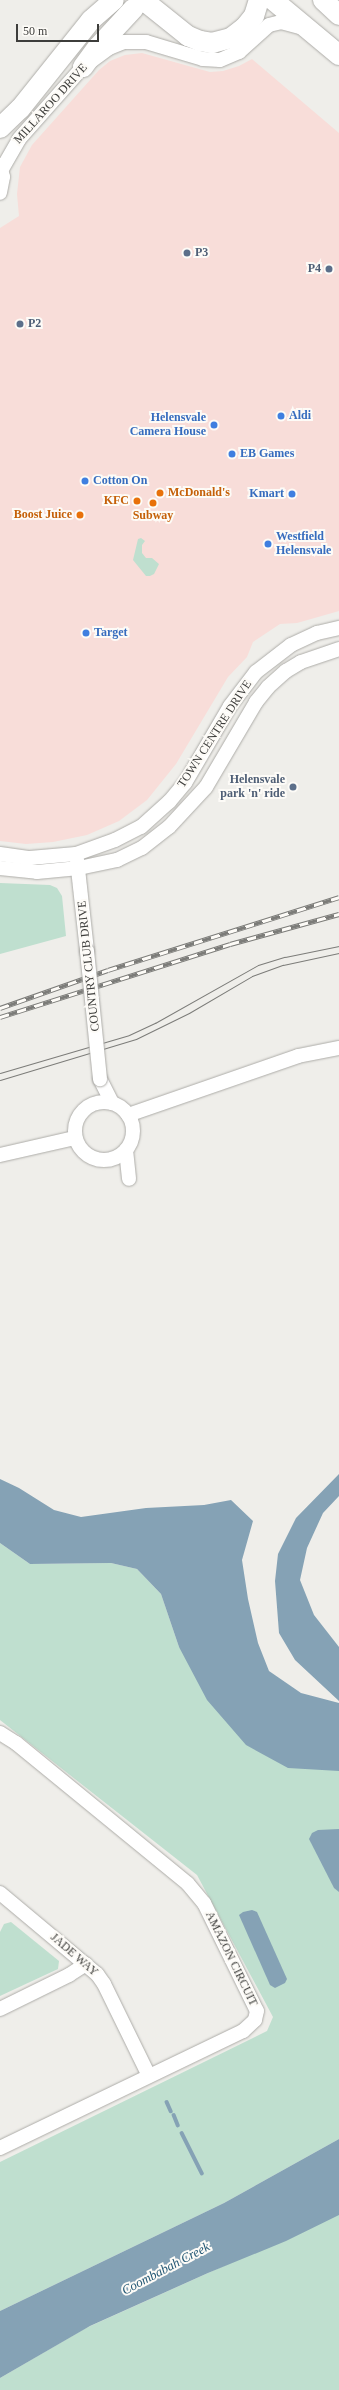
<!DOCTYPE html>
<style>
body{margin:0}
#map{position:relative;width:339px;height:2390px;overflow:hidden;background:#efeeea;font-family:"Times New Roman",serif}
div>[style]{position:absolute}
.commercial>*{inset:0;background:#f8ddd9}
.green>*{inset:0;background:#bfdfcf}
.water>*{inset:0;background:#85a2b5}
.stream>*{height:3.5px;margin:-1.75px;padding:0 1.75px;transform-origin:1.75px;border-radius:1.75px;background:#85a2b5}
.roads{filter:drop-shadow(0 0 1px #adaca8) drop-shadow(0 0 1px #adaca8)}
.minor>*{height:14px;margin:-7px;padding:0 7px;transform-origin:7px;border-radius:7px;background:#fff}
.minor>.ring{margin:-7px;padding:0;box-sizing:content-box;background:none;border:14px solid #fff;border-radius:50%}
.highway>*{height:20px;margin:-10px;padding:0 10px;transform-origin:10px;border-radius:10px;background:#fff}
.tram>*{height:1px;margin:-0.5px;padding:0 0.5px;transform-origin:0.5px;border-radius:0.5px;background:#7c7c79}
.rail>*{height:4.5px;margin-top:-2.25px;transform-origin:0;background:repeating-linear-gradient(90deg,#fdfbf7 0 9px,#7c7c79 0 18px);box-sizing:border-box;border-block:1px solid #7c7c79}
.bridges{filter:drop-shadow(0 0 1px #adaca8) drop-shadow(0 0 1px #adaca8)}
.minor-bridge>*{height:14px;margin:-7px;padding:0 7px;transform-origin:7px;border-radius:7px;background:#fff}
.dots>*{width:11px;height:11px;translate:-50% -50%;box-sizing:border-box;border:2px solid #fdfbf7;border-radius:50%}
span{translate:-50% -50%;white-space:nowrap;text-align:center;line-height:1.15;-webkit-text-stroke:4px #fdfbf7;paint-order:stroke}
.street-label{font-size:12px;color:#3d3d3b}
.service-label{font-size:12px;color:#4e5e75;font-weight:700}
.left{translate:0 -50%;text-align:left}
.right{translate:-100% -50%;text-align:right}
.shop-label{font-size:12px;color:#366cbe;font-weight:700}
.food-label{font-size:12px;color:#c56008;font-weight:700}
.water-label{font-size:13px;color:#225774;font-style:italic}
.scale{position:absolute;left:16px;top:24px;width:83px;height:18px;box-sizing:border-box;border:2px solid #3d3d3b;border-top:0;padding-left:5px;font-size:12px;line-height:14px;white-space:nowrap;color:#3d3d3b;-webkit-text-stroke:3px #fdfbf7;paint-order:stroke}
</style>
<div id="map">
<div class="commercial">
<i style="clip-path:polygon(142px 53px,210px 72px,223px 71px,239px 66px,252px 59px,339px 133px,339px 611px,297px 623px,280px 624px,253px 642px,247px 657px,228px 677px,176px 764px,147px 800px,119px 821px,87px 835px,53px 842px,26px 844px,0 841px,0 228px,19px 216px,17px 194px,20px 167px,32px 145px,99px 70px,110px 61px,125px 55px)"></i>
</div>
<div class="green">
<i style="clip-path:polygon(141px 538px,145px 541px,142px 545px,142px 553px,146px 558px,152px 558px,159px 564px,154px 574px,150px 576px,146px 576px,133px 560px,138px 539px)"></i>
<i style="clip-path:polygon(0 883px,50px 885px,57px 888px,62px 896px,66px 936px,0 954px)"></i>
<i style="clip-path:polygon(0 1543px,30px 1564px,111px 1563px,137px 1569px,161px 1594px,179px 1647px,339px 1771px,339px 2139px,224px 2203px,0 2311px,0 2162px,267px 2031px,273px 2017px,197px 1875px,0 1720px)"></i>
<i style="clip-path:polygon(11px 1922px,59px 1961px,58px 1969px,0 1996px,0 1932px,4px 1924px)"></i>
<i style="clip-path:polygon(339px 2214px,339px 2390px,0 2390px,0 2378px,86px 2328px)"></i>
</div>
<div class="water">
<i style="clip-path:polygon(339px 1474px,339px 1496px,323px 1513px,307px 1548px,300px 1580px,314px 1615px,339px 1647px,339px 1701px,295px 1660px,279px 1633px,275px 1581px,278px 1554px,296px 1518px)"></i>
<i style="clip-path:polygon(0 1479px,19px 1488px,54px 1510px,81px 1517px,146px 1508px,204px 1505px,231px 1500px,253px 1521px,242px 1560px,248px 1599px,258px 1643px,269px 1671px,301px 1693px,339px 1703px,339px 1771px,288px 1768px,246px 1745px,207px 1700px,179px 1647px,161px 1594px,137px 1569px,111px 1563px,30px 1564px,0 1543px)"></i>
<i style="clip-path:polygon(339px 1829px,339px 1892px,334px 1888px,309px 1839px,312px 1833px,318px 1830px)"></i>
<i style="clip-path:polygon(252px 1910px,257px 1912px,287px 1979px,285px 1983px,275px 1988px,270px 1985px,239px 1915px,243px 1912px)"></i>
<i style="clip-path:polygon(339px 2139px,339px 2215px,286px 2241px,208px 2273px,90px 2326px,0 2378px,0 2311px,224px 2203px)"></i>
</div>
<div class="stream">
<i style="left:167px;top:2102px;width:10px;rotate:66deg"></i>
<i style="left:174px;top:2115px;width:11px;rotate:68deg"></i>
<i style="left:182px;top:2133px;width:45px;rotate:63.4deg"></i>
</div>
<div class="roads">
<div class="minor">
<i style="left:0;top:165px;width:12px;rotate:76deg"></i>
<i style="left:3px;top:177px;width:16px;rotate:101deg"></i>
<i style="left:2px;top:169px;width:34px;rotate:-60deg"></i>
<i style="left:19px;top:139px;width:96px;rotate:-48.4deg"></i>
<i style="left:83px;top:67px;width:32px;rotate:-36deg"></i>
<i style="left:109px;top:48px;width:16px;rotate:-22deg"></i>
<i style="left:124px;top:42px;width:22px"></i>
<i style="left:146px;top:42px;width:59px;rotate:16.6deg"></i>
<i style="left:203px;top:59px;width:17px;rotate:3deg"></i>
<i style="left:220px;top:60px;width:21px;rotate:-23deg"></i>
<i style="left:239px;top:52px;width:40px;rotate:-42deg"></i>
<i style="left:269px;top:25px;width:12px;rotate:-14deg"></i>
<i style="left:281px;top:22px;width:23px;rotate:15deg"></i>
<i style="left:0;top:854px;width:30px;rotate:8deg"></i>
<i style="left:30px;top:858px;width:46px;rotate:-5deg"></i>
<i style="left:76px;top:854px;width:41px;rotate:-19.7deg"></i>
<i style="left:115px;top:840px;width:29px;rotate:-27deg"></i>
<i style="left:141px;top:827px;width:38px;rotate:-42deg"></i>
<i style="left:169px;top:802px;width:25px;rotate:-50deg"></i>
<i style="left:185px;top:783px;width:89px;rotate:-59.7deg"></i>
<i style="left:230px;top:706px;width:43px;rotate:-52.6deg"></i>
<i style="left:256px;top:672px;width:44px;rotate:-37.6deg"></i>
<i style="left:291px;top:645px;width:29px;rotate:-25deg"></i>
<i style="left:317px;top:633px;width:23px;rotate:-13deg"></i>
<i style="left:77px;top:860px;width:92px;rotate:83.7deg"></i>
<i style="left:0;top:868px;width:37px;rotate:6deg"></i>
<i style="left:37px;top:872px;width:42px;rotate:-5.4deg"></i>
<i style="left:79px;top:868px;width:39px;rotate:-12deg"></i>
<i style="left:117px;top:860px;width:28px;rotate:-26deg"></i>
<i style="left:142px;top:848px;width:34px;rotate:-38deg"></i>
<i style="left:169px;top:827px;width:54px;rotate:-47.2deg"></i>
<i style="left:206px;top:787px;width:99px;rotate:-59.5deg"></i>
<i style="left:256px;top:702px;width:19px;rotate:-51deg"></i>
<i style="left:268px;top:687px;width:24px;rotate:-42deg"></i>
<i style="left:286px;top:671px;width:17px;rotate:-31deg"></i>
<i style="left:301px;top:662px;width:40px;rotate:-18.9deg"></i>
<i style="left:100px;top:1079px;width:27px;rotate:63deg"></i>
<i class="ring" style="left:75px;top:1102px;width:44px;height:44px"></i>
<i style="left:128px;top:1115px;width:180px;rotate:-19.1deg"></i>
<i style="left:298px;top:1056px;width:42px;rotate:-11deg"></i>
<i style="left:126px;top:1150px;width:29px;rotate:84deg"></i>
<i style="left:0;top:1155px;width:77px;rotate:-12.8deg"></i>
<i style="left:0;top:1733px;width:19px;rotate:32deg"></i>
<i style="left:16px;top:1743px;width:222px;rotate:39.3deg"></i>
<i style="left:188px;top:1884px;width:25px;rotate:50deg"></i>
<i style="left:204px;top:1903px;width:120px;rotate:63.9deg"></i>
<i style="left:257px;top:2011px;width:9px;rotate:103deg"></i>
<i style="left:255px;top:2020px;width:16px;rotate:137deg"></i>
<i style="left:243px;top:2031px;width:270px;rotate:154.3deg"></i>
<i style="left:0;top:1893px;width:126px;rotate:39.9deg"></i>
<i style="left:97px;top:1974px;width:12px;rotate:55deg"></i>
<i style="left:104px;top:1984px;width:102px;rotate:63.9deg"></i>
<i style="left:0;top:2009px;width:77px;rotate:-26.2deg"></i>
<i style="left:69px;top:1975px;width:20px;rotate:-33deg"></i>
</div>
<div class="highway">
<i style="left:143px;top:0;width:58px;rotate:38.7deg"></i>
<i style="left:188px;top:36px;width:13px;rotate:23deg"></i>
<i style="left:200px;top:41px;width:12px;rotate:9deg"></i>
<i style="left:212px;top:43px;width:20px;rotate:-15deg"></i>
<i style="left:231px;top:38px;width:18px;rotate:-38deg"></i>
<i style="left:245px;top:27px;width:14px;rotate:-51deg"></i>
<i style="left:254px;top:16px;width:17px;rotate:-73deg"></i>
<i style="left:273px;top:0;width:86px;rotate:39.8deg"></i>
<i style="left:323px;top:0;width:22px;rotate:43deg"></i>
<i style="left:83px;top:67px;width:24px;rotate:-54deg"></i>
<i style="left:97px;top:48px;width:54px;rotate:-47.2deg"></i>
<i style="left:0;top:128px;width:28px;rotate:-44deg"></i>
<i style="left:20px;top:109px;width:114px;rotate:-51.4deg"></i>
<i style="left:91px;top:20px;width:30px;rotate:-41deg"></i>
</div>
</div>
<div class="tram">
<i style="left:0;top:1073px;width:134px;rotate:-16.4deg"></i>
<i style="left:129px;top:1035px;width:29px;rotate:-25deg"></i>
<i style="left:155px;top:1023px;width:118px;rotate:-29.4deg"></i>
<i style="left:258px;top:965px;width:28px;rotate:-17deg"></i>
<i style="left:285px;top:957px;width:55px;rotate:-11.5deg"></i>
<i style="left:0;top:1080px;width:142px;rotate:-16.8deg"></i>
<i style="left:136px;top:1039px;width:59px;rotate:-26.1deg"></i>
<i style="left:189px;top:1013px;width:73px;rotate:-30.4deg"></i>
<i style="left:252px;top:976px;width:33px;rotate:-20deg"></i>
<i style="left:283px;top:965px;width:57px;rotate:-12.1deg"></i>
</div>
<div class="rail">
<i style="left:0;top:1008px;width:114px;rotate:-19.4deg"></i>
<i style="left:108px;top:970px;width:242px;rotate:-17.5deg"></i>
<i style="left:0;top:1017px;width:241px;rotate:-17.6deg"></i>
<i style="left:230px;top:944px;width:113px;rotate:-15.4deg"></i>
</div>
<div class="bridges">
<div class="minor-bridge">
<i style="left:87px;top:951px;width:129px;rotate:84.2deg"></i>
</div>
</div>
<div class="dots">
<i style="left:187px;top:253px;background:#5c6f8a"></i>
<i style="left:329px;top:269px;background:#5c6f8a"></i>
<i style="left:20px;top:324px;background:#5c6f8a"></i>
<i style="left:281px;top:416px;background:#3f7fe0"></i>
<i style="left:214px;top:425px;background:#3f7fe0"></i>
<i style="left:232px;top:454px;background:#3f7fe0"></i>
<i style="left:85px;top:481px;background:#3f7fe0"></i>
<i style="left:160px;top:493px;background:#e8710a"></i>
<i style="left:292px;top:494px;background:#3f7fe0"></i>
<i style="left:137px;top:501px;background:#e8710a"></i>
<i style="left:153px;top:503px;background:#e8710a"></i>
<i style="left:80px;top:515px;background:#e8710a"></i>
<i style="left:268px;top:544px;background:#3f7fe0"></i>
<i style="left:86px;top:633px;background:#3f7fe0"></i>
<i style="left:293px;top:787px;background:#5c6f8a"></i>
</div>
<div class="street-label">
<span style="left:51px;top:104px;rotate:-48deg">MILLAROO DRIVE</span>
<span style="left:215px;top:734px;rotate:-57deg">TOWN CENTRE DRIVE</span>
<span style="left:89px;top:966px;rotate:-96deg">COUNTRY CLUB DRIVE</span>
<span style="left:74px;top:1955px;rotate:41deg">JADE WAY</span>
<span style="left:231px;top:1959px;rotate:64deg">AMAZON CIRCUIT</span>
</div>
<div class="service-label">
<span class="left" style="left:195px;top:253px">P3</span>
<span class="right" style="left:321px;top:269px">P4</span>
<span class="left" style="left:28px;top:324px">P2</span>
<span class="right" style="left:285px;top:787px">Helensvale<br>park 'n' ride</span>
</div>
<div class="shop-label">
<span class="left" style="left:289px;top:416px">Aldi</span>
<span class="right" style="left:206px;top:425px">Helensvale<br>Camera House</span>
<span class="left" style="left:240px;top:454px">EB Games</span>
<span class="left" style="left:93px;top:481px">Cotton On</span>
<span class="right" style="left:284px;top:494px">Kmart</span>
<span class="left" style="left:276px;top:544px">Westfield<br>Helensvale</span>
<span class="left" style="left:94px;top:633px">Target</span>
</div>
<div class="food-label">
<span class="left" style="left:168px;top:493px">McDonald's</span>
<span class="right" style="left:129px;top:501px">KFC</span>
<span class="right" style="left:72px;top:515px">Boost Juice</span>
<span style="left:153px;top:516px">Subway</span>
</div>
<div class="water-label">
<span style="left:166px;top:2269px;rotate:-28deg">Coombabah Creek</span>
</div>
<div class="scale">50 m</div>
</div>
